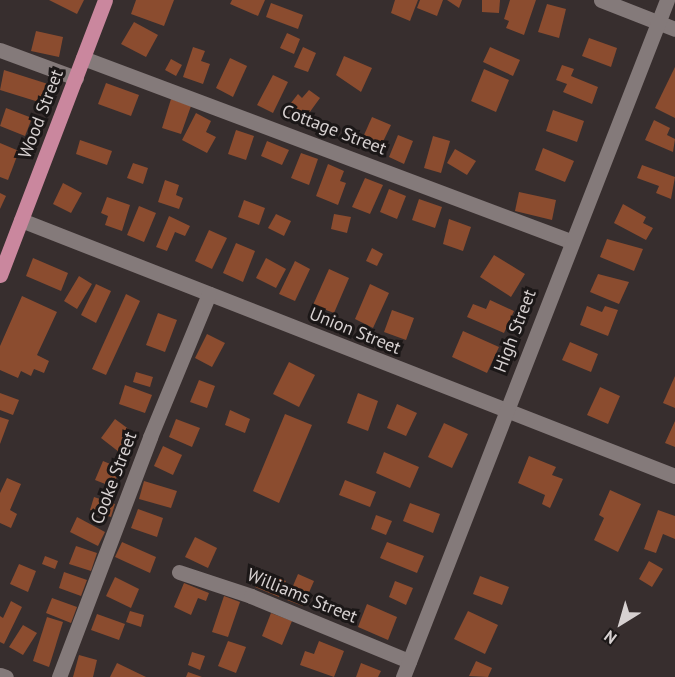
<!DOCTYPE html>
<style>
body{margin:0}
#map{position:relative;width:675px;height:677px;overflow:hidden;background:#372e2e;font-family:"PT Sans",sans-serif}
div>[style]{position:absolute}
.building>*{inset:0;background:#8b4c2f}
.minor>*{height:15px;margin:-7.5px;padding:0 7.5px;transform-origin:7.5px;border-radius:7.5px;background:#847a7a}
.major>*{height:15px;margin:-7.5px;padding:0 7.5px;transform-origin:7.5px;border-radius:7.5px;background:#ca879e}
span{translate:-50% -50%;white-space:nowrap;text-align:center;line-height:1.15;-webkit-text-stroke:6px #1b1717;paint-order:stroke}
.street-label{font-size:18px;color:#d7d1d1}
.north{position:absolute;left:591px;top:593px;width:60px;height:60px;-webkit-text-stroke:4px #1b1717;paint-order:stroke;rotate:217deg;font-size:16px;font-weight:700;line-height:24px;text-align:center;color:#d7d1d1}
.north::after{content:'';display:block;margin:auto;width:21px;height:27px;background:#d7d1d1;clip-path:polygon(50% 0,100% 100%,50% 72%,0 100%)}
</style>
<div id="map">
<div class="building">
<i style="clip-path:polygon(49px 0,84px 0,77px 14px)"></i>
<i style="clip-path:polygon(136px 0,174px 0,164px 26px,131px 14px)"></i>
<i style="clip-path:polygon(232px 0,265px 0,258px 16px,230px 4px)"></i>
<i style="clip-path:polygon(395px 0,418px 0,410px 21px,391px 13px)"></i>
<i style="clip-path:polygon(420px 0,443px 0,437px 16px,417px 8px)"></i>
<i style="clip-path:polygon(447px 0,462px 0,459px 8px)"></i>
<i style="clip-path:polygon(482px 0,500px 0,499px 13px,482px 12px)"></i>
<i style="clip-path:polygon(510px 0,536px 0,524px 35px,506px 28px,509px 21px,504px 19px)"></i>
<i style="clip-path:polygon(271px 3px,303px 15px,298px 29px,266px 17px)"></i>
<i style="clip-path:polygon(547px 4px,566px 9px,559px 38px,538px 32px)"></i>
<i style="clip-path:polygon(134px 22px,158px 35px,146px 57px,121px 44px)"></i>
<i style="clip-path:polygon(36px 31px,63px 37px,59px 57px,31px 51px)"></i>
<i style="clip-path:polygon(287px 33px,300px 39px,294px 54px,280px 48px)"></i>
<i style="clip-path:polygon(589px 38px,617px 48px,611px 67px,582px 56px)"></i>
<i style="clip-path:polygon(193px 47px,205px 51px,201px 61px,210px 64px,203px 84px,183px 77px)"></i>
<i style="clip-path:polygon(303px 47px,316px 53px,308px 72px,294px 67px)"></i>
<i style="clip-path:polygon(490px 47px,520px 60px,513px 76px,483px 62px)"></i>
<i style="clip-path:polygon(344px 56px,372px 68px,361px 92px,336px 75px)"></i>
<i style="clip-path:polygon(230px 58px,247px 66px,233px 97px,216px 88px)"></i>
<i style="clip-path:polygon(171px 59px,182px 65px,176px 76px,165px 70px)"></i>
<i style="clip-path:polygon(562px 65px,574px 69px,571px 76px,598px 87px,592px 104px,563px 92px,567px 84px,556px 80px)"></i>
<i style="clip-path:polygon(675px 67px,675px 118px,655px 108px)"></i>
<i style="clip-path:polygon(484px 69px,509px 80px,496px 112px,471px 101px)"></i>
<i style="clip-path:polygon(4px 70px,48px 84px,42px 103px,0 90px)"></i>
<i style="clip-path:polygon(273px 75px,288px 82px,273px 113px,257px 105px)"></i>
<i style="clip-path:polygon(106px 83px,139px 95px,131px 116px,98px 104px)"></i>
<i style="clip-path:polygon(309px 90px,320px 98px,304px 120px,287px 108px,298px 94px,302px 98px)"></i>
<i style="clip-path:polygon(171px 99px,191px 106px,181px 134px,162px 128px)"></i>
<i style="clip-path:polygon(6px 108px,32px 118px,25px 136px,0 126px)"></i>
<i style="clip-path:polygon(553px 110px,584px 121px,577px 142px,546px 131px)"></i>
<i style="clip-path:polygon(196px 113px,211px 121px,206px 132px,216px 137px,207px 153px,182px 140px)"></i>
<i style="clip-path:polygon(372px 117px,391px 125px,378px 152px,360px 144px)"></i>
<i style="clip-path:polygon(654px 120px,670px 128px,667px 135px,675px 139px,673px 152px,645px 140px)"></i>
<i style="clip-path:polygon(236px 130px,254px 136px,246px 160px,228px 154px)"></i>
<i style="clip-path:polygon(398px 135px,413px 141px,404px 164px,389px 157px)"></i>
<i style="clip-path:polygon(433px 136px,450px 141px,441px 173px,424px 168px)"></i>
<i style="clip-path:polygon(80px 140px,112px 151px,107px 165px,76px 154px)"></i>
<i style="clip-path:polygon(267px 141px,289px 150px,282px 165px,261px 156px)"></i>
<i style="clip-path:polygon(0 143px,19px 151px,8px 180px,0 177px)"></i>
<i style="clip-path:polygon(543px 148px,574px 161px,565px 182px,535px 170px)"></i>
<i style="clip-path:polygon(455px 149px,476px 161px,467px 175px,447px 163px)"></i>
<i style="clip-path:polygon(301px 153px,318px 159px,309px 185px,291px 178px)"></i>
<i style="clip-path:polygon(133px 163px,148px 168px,143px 184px,127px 178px)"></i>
<i style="clip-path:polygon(328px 164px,344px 171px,340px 181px,346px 183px,338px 205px,316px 196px)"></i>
<i style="clip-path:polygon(642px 165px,675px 177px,671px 199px,656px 193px,659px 186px,637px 178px)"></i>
<i style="clip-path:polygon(365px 178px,383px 185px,370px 214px,352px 207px)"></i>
<i style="clip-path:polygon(165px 180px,179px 185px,176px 195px,183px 198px,179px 209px,158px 202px)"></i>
<i style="clip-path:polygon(63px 183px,82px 193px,71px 213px,53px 204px)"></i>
<i style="clip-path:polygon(389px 189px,406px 196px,397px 219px,380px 212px)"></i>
<i style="clip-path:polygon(519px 192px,556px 200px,552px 220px,515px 211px)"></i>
<i style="clip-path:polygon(0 193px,6px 196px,0 209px)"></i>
<i style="clip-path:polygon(107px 197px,130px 205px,122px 231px,105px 225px,108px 216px,101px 213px)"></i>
<i style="clip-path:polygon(419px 199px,442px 207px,435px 228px,412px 220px)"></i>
<i style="clip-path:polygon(244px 200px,265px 208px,259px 225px,238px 217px)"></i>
<i style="clip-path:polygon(623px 204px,646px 217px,643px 223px,653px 228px,646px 240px,614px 223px)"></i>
<i style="clip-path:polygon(139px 206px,156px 213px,144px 242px,127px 235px)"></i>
<i style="clip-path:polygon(276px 214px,291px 221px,284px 236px,268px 228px)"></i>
<i style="clip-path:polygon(334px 214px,351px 217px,347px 233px,331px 229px)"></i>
<i style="clip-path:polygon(169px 216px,190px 226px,185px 236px,175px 232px,167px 251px,156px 247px)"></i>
<i style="clip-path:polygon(449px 219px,471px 227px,463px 251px,443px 244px)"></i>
<i style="clip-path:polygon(209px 230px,227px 238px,212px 269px,195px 261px)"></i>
<i style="clip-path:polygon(607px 239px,643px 249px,634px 271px,600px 257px)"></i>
<i style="clip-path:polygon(236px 243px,255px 251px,243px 282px,223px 273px)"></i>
<i style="clip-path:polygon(372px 248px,383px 254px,377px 266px,366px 261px)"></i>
<i style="clip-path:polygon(494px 255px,525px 274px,511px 297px,480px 277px)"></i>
<i style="clip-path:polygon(33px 258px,68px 273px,61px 291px,26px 276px)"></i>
<i style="clip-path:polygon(266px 258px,286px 269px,276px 288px,256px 278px)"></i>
<i style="clip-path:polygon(295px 261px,310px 269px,295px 301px,279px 294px)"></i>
<i style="clip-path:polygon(329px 269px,349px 278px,334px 313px,313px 305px)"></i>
<i style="clip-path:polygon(598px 274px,629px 282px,619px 304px,590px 292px)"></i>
<i style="clip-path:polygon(79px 276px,92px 284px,77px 309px,64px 301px)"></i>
<i style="clip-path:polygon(96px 284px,111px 291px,96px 323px,81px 315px)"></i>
<i style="clip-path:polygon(370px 284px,389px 293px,373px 328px,355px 319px)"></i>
<i style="clip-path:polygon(126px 294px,140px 301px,106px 375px,92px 369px)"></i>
<i style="clip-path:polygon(22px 296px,57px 312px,37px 355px,49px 361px,44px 373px,34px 369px,31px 376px,21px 371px,18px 378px,0 370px,0 346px)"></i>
<i style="clip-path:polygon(490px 300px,514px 311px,504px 333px,467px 317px,473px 304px,486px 309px)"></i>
<i style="clip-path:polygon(587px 306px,602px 312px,605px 306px,618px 310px,608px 336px,580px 325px)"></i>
<i style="clip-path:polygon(392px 310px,414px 318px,406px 340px,384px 332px)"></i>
<i style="clip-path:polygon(158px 313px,177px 320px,165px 352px,146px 345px)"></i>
<i style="clip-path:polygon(463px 331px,499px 347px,487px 373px,452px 357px)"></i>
<i style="clip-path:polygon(207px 334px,225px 343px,212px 367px,195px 358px)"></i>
<i style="clip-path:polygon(570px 342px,598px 354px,591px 372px,562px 360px)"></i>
<i style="clip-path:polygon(289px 362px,315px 375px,299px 407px,273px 394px)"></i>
<i style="clip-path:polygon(136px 372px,153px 377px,150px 387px,133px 382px)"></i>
<i style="clip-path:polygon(675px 376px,675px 408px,663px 403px)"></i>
<i style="clip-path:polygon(199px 380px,215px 386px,207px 408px,190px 402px)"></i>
<i style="clip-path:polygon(125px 385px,152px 395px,145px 413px,119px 404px)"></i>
<i style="clip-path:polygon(600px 387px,620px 396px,608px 424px,587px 415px)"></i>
<i style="clip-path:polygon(0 393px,19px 400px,13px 415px,0 410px)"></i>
<i style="clip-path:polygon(358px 393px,378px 401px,368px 431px,347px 423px)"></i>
<i style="clip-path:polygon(397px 404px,417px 413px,406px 436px,387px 428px)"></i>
<i style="clip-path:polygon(230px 410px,250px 419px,245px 433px,225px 425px)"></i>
<i style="clip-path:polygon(285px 414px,312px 425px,279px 503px,253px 491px)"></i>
<i style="clip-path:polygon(0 417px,9px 420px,0 444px)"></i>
<i style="clip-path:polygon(115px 419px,134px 433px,119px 452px,101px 438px)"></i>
<i style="clip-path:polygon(176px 419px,200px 428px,192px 447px,169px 437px)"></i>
<i style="clip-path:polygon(675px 421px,675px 447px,665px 443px)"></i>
<i style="clip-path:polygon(444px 423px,468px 434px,452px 468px,428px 457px)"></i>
<i style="clip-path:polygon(163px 446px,182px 455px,173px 475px,154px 466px)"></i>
<i style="clip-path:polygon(384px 452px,419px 467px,410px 488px,376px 473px)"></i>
<i style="clip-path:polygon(529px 456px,556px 467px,552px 475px,563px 479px,550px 508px,542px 504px,545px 495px,518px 483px)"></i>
<i style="clip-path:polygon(103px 461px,120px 468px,113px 487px,95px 480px)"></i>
<i style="clip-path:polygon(7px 478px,21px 484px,10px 510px,17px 514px,11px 528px,0 523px,0 493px)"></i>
<i style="clip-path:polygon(345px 480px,376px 492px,370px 507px,339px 495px)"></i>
<i style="clip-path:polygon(144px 481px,177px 491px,171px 508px,139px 499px)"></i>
<i style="clip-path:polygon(610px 490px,641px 504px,618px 552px,594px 540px,604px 518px,599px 515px)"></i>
<i style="clip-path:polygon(94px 497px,115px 504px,111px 517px,90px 510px)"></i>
<i style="clip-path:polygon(410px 503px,440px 514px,433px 533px,403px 521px)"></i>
<i style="clip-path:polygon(138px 509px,163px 518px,157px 537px,131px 528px)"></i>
<i style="clip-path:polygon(658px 510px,675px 516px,675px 539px,663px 534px,656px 553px,644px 549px)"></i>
<i style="clip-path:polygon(376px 515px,392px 521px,386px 535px,371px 529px)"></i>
<i style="clip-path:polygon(77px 517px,105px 532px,98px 546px,70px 532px)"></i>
<i style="clip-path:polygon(195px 537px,217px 548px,208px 568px,185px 557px)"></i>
<i style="clip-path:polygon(122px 542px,156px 557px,150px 573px,115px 557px)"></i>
<i style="clip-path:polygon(387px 542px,424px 556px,417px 573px,380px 558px)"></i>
<i style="clip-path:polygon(76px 546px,97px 553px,91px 571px,69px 564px)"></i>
<i style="clip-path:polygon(45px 556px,58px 561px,55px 569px,42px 564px)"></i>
<i style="clip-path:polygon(649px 561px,663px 569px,652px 587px,639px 579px)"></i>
<i style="clip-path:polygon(19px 564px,36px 571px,28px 592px,10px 584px)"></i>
<i style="clip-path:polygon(262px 571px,286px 581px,279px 597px,255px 587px)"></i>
<i style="clip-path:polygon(64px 572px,87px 580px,81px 596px,59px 588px)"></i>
<i style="clip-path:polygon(298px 574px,314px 581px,303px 606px,287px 600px)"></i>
<i style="clip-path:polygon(480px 576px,509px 587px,502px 605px,473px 594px)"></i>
<i style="clip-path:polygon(115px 577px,139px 589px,131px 608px,106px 596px)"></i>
<i style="clip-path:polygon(395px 581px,413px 588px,406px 605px,389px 597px)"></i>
<i style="clip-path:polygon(184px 583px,209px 593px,206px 601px,198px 598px,191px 615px,174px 607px)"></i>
<i style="clip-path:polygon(224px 596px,240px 602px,228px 637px,212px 632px)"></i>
<i style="clip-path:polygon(52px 598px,77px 607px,71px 623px,46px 613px)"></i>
<i style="clip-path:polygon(11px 601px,22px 607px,4px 644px,0 642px,0 616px,3px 618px)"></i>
<i style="clip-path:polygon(367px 604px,397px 617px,388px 640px,358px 627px)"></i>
<i style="clip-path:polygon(130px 611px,144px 615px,141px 627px,126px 622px)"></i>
<i style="clip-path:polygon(468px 611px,498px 625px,485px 654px,454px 639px)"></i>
<i style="clip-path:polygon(271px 613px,292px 621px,282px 645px,262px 636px)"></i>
<i style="clip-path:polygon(97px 614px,125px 624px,119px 640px,91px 630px)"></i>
<i style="clip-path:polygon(47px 617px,63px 622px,49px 667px,33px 661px)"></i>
<i style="clip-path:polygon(23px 625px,37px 633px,23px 655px,9px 647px)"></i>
<i style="clip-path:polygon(228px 641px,246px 647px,236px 673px,218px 666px)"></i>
<i style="clip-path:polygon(319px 641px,344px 651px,334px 677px,300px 665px,305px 651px,314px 654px)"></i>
<i style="clip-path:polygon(192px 652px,205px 656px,200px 670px,188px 665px)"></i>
<i style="clip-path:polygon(79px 655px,97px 660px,93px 677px,73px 677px)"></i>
<i style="clip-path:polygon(476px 661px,492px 668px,488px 677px,469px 676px)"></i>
<i style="clip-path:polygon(117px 663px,146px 677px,110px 677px)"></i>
<i style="clip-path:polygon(361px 663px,381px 671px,378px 677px,356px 677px)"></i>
<i style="clip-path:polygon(188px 672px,202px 677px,186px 677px)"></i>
</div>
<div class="minor">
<i style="left:601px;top:0;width:79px;rotate:21.4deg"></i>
<i style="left:0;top:50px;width:81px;rotate:20.2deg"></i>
<i style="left:83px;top:58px;width:520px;rotate:20.59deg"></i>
<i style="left:21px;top:220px;width:702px;rotate:21.38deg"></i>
<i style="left:179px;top:572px;width:76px;rotate:18.4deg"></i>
<i style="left:251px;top:596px;width:171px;rotate:22.4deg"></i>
<i style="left:0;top:675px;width:6px;rotate:18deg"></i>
<i style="left:59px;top:677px;width:257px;rotate:-69.2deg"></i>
<i style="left:150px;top:437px;width:155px;rotate:-67.6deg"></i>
<i style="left:403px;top:677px;width:727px;rotate:-68.7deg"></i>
</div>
<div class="major">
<i style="left:0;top:275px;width:294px;rotate:-69.1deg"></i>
</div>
<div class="street-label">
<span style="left:41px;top:114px;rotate:-69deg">Wood Street</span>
<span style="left:334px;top:130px;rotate:21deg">Cottage Street</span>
<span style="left:355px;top:331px;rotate:22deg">Union Street</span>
<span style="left:515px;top:331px;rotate:-69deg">High Street</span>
<span style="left:114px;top:478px;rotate:-69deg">Cooke Street</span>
<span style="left:302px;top:596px;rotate:22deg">Williams Street</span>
</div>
<div class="north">N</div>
</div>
